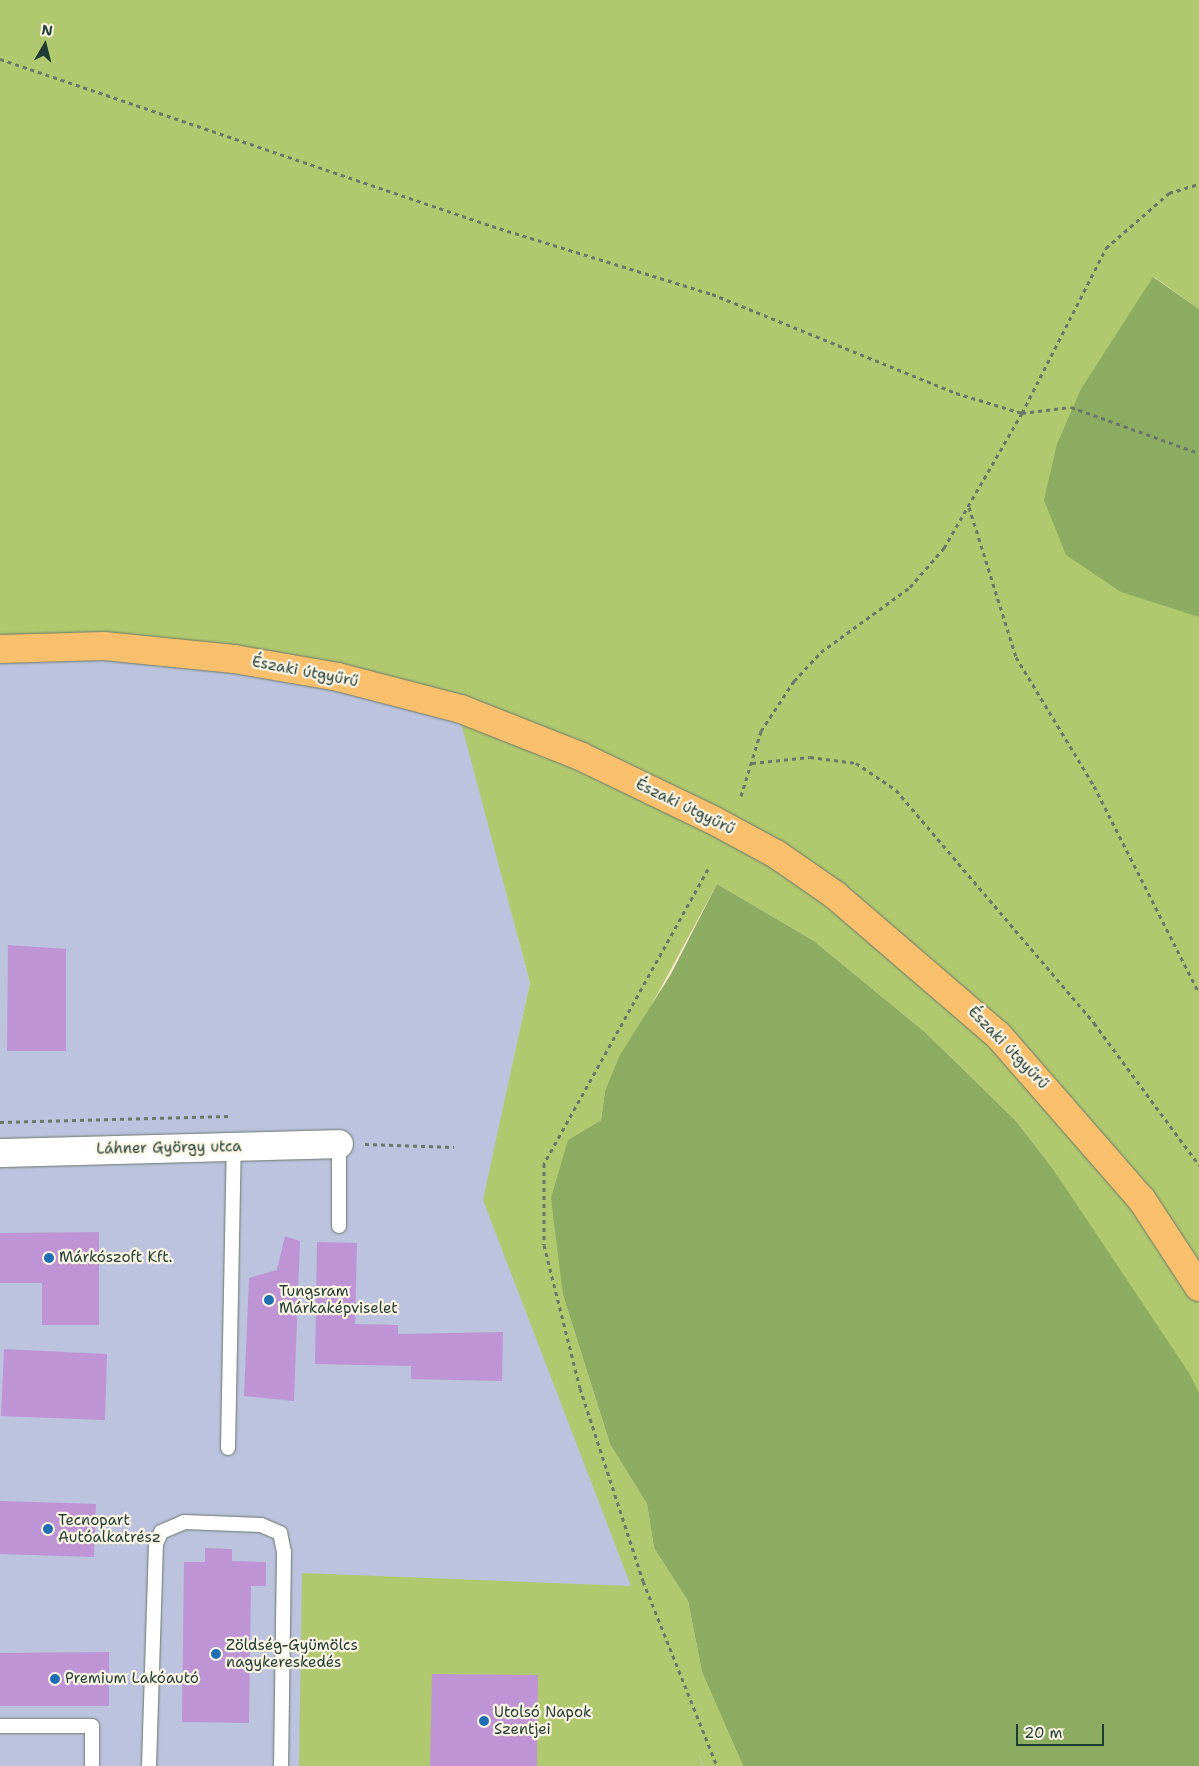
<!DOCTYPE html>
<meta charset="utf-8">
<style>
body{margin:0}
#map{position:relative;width:1199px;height:1766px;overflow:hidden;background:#f7e5cc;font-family:"Shantell Sans",sans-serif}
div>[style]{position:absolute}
.industrial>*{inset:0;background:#bbc3de}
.green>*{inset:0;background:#b0c86e}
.forest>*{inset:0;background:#8cac61}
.building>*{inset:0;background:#bf94d5}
.path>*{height:3px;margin-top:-1.5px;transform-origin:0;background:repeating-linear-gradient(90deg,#6b7869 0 4px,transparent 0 8px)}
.roads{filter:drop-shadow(0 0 1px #6b7869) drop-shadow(0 0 1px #6b7869)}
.service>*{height:14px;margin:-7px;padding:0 7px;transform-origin:7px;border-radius:7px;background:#fff}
.minor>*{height:28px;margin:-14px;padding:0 14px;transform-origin:14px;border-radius:14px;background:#fff}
.primary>*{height:28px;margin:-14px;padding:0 14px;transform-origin:14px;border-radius:14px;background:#f8bf6c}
.dots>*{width:14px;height:14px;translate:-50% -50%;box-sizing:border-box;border:2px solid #fcf5e5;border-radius:50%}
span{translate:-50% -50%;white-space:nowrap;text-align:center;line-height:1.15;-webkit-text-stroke:4.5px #fcf5e5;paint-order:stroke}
.street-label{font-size:15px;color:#1f3d34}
.poi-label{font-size:15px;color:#1f3d34}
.left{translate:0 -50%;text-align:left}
.north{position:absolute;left:20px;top:20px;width:50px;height:50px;-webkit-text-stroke:4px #fcf5e5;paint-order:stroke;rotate:8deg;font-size:14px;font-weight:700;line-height:20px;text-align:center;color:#1f3d34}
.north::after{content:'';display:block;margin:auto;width:18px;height:22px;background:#1f3d34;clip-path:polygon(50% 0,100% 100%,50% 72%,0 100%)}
.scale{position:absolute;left:1016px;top:1724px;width:88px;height:22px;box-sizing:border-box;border:2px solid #1f3d34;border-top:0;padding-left:6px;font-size:15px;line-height:18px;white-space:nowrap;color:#1f3d34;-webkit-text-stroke:4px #fcf5e5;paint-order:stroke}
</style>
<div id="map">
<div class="industrial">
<i style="clip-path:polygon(0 652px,234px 662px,461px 719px,530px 983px,484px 1200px,703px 1766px,0 1766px)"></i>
</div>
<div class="green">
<i style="clip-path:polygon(0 0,1199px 0,1199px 309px,1154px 277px,1199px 617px,1199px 1393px,1053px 1169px,1016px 1121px,926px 1033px,814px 941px,717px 884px,605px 1091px,601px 1120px,568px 1140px,559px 1246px,563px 1295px,610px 1444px,647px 1504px,654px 1548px,688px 1601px,702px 1672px,743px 1766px,703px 1766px,698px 1753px,702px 1766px,299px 1766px,302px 1573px,631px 1586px,483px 1200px,530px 983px,460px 719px,234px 662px,0 652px)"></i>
</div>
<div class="forest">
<i style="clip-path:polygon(1153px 277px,1199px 309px,1199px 617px,1121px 592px,1066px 555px,1044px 500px,1057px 444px,1081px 389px)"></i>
<i style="clip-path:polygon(717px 884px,814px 941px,926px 1033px,1016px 1121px,1053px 1169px,1189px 1373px,1199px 1393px,1199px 1766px,743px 1766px,702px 1672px,688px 1601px,654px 1548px,647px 1504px,610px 1444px,563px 1295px,551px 1198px,568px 1140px,601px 1120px,605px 1091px,620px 1055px,671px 974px)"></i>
</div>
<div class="building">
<i style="clip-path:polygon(8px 945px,66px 949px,66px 1051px,7px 1051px)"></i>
<i style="clip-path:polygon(99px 1232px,99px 1325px,42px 1325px,42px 1283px,0 1283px,0 1233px)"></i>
<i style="clip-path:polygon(285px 1236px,300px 1241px,294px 1401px,244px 1396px,249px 1278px,277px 1270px)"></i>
<i style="clip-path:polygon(317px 1242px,357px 1243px,355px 1324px,398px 1325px,398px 1334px,503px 1332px,502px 1381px,411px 1379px,411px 1366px,315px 1364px)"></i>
<i style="clip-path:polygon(4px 1349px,107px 1354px,105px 1420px,1px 1416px)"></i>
<i style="clip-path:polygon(0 1501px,96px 1504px,94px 1557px,0 1554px)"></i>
<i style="clip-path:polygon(205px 1548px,232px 1549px,232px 1561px,266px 1562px,266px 1586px,251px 1586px,249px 1723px,182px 1722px,184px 1562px,205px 1562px)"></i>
<i style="clip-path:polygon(109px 1652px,109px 1706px,0 1706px,0 1653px)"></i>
<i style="clip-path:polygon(432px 1674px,538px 1675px,537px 1766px,430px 1766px)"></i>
</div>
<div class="path">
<i style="left:0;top:59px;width:520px;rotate:18.75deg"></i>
<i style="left:492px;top:226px;width:230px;rotate:17.2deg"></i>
<i style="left:712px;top:294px;width:263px;rotate:22.1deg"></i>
<i style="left:956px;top:393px;width:69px;rotate:16.9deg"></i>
<i style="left:1022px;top:413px;width:49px;rotate:-7deg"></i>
<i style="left:1071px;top:407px;width:136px;rotate:19.8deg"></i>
<i style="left:969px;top:507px;width:157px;rotate:72.6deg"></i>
<i style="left:1016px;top:657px;width:151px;rotate:58.8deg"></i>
<i style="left:1094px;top:786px;width:232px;rotate:63.1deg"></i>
<i style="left:752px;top:763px;width:58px;rotate:-5.9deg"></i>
<i style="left:810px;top:757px;width:46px;rotate:7.4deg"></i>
<i style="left:856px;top:763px;width:48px;rotate:34deg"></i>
<i style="left:896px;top:790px;width:306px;rotate:49.6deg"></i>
<i style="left:1094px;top:1023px;width:177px;rotate:53.5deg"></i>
<i style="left:741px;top:796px;width:68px;rotate:-72.9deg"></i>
<i style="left:761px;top:731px;width:60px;rotate:-56.6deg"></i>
<i style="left:794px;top:681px;width:40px;rotate:-47deg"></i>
<i style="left:821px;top:652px;width:110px;rotate:-36.1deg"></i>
<i style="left:910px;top:587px;width:52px;rotate:-48.9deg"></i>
<i style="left:944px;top:548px;width:156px;rotate:-60deg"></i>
<i style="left:1022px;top:413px;width:185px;rotate:-63deg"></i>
<i style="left:1106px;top:248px;width:84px;rotate:-41.1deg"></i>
<i style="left:1169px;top:193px;width:31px;rotate:-17deg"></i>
<i style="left:708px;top:869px;width:338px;rotate:119.1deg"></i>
<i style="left:544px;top:1164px;width:81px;rotate:90deg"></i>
<i style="left:544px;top:1245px;width:147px;rotate:75.9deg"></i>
<i style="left:580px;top:1388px;width:203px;rotate:71.9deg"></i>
<i style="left:643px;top:1581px;width:199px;rotate:68.2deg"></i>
<i style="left:0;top:1122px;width:229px;rotate:-1.5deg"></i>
<i style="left:365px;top:1144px;width:89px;rotate:1.9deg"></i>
</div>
<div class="roads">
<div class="service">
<i style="left:339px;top:1226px;width:82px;rotate:-90deg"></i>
<i style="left:228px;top:1448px;width:301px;rotate:-88.9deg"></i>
<i style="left:0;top:1726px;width:92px"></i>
<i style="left:92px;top:1726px;width:40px;rotate:90deg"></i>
<i style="left:149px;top:1766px;width:222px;rotate:-88.2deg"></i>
<i style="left:156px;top:1544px;width:13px;rotate:-67deg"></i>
<i style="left:161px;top:1532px;width:25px;rotate:-23deg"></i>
<i style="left:184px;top:1522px;width:77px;rotate:2.2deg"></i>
<i style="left:261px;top:1525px;width:21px;rotate:23deg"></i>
<i style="left:280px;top:1533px;width:19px;rotate:78deg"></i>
<i style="left:284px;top:1552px;width:214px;rotate:90.8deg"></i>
</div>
<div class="minor">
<i style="left:0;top:1153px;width:339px;rotate:-1.5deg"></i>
</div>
<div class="primary">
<i style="left:0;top:649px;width:104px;rotate:-1.7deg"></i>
<i style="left:104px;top:646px;width:131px;rotate:5.7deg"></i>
<i style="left:234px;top:659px;width:106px;rotate:9.8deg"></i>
<i style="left:338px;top:677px;width:127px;rotate:14.6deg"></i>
<i style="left:461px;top:709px;width:130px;rotate:21.6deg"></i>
<i style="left:582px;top:757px;width:145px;rotate:25.7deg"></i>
<i style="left:713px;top:820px;width:72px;rotate:28.4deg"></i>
<i style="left:776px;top:854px;width:72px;rotate:34.8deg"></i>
<i style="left:835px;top:895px;width:215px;rotate:40.7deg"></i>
<i style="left:998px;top:1035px;width:219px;rotate:48.9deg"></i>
<i style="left:1142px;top:1200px;width:104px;rotate:56.8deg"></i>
</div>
</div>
<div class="dots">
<i style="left:49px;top:1258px;background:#1f6fb2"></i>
<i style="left:269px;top:1300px;background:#1f6fb2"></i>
<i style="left:48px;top:1529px;background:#1f6fb2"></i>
<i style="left:216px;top:1654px;background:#1f6fb2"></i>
<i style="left:55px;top:1679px;background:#1f6fb2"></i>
<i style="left:484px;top:1721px;background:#1f6fb2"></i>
</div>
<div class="street-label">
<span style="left:305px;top:672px;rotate:11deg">Északi útgyűrű</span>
<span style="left:685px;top:807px;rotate:26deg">Északi útgyűrű</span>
<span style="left:1008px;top:1048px;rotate:46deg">Északi útgyűrű</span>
<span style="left:169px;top:1148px;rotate:-1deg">Láhner György utca</span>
</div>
<div class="poi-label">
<span class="left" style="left:59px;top:1258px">Márkószoft Kft.</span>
<span class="left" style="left:279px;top:1300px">Tungsram<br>Márkaképviselet</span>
<span class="left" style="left:58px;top:1529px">Tecnopart<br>Autóalkatrész</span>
<span class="left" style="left:226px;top:1654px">Zöldség-Gyümölcs<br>nagykereskedés</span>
<span class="left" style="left:65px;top:1679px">Premium Lakóautó</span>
<span class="left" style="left:494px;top:1721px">Utolsó Napok<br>Szentjei</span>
</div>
<div class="north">N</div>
<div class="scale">20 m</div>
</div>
